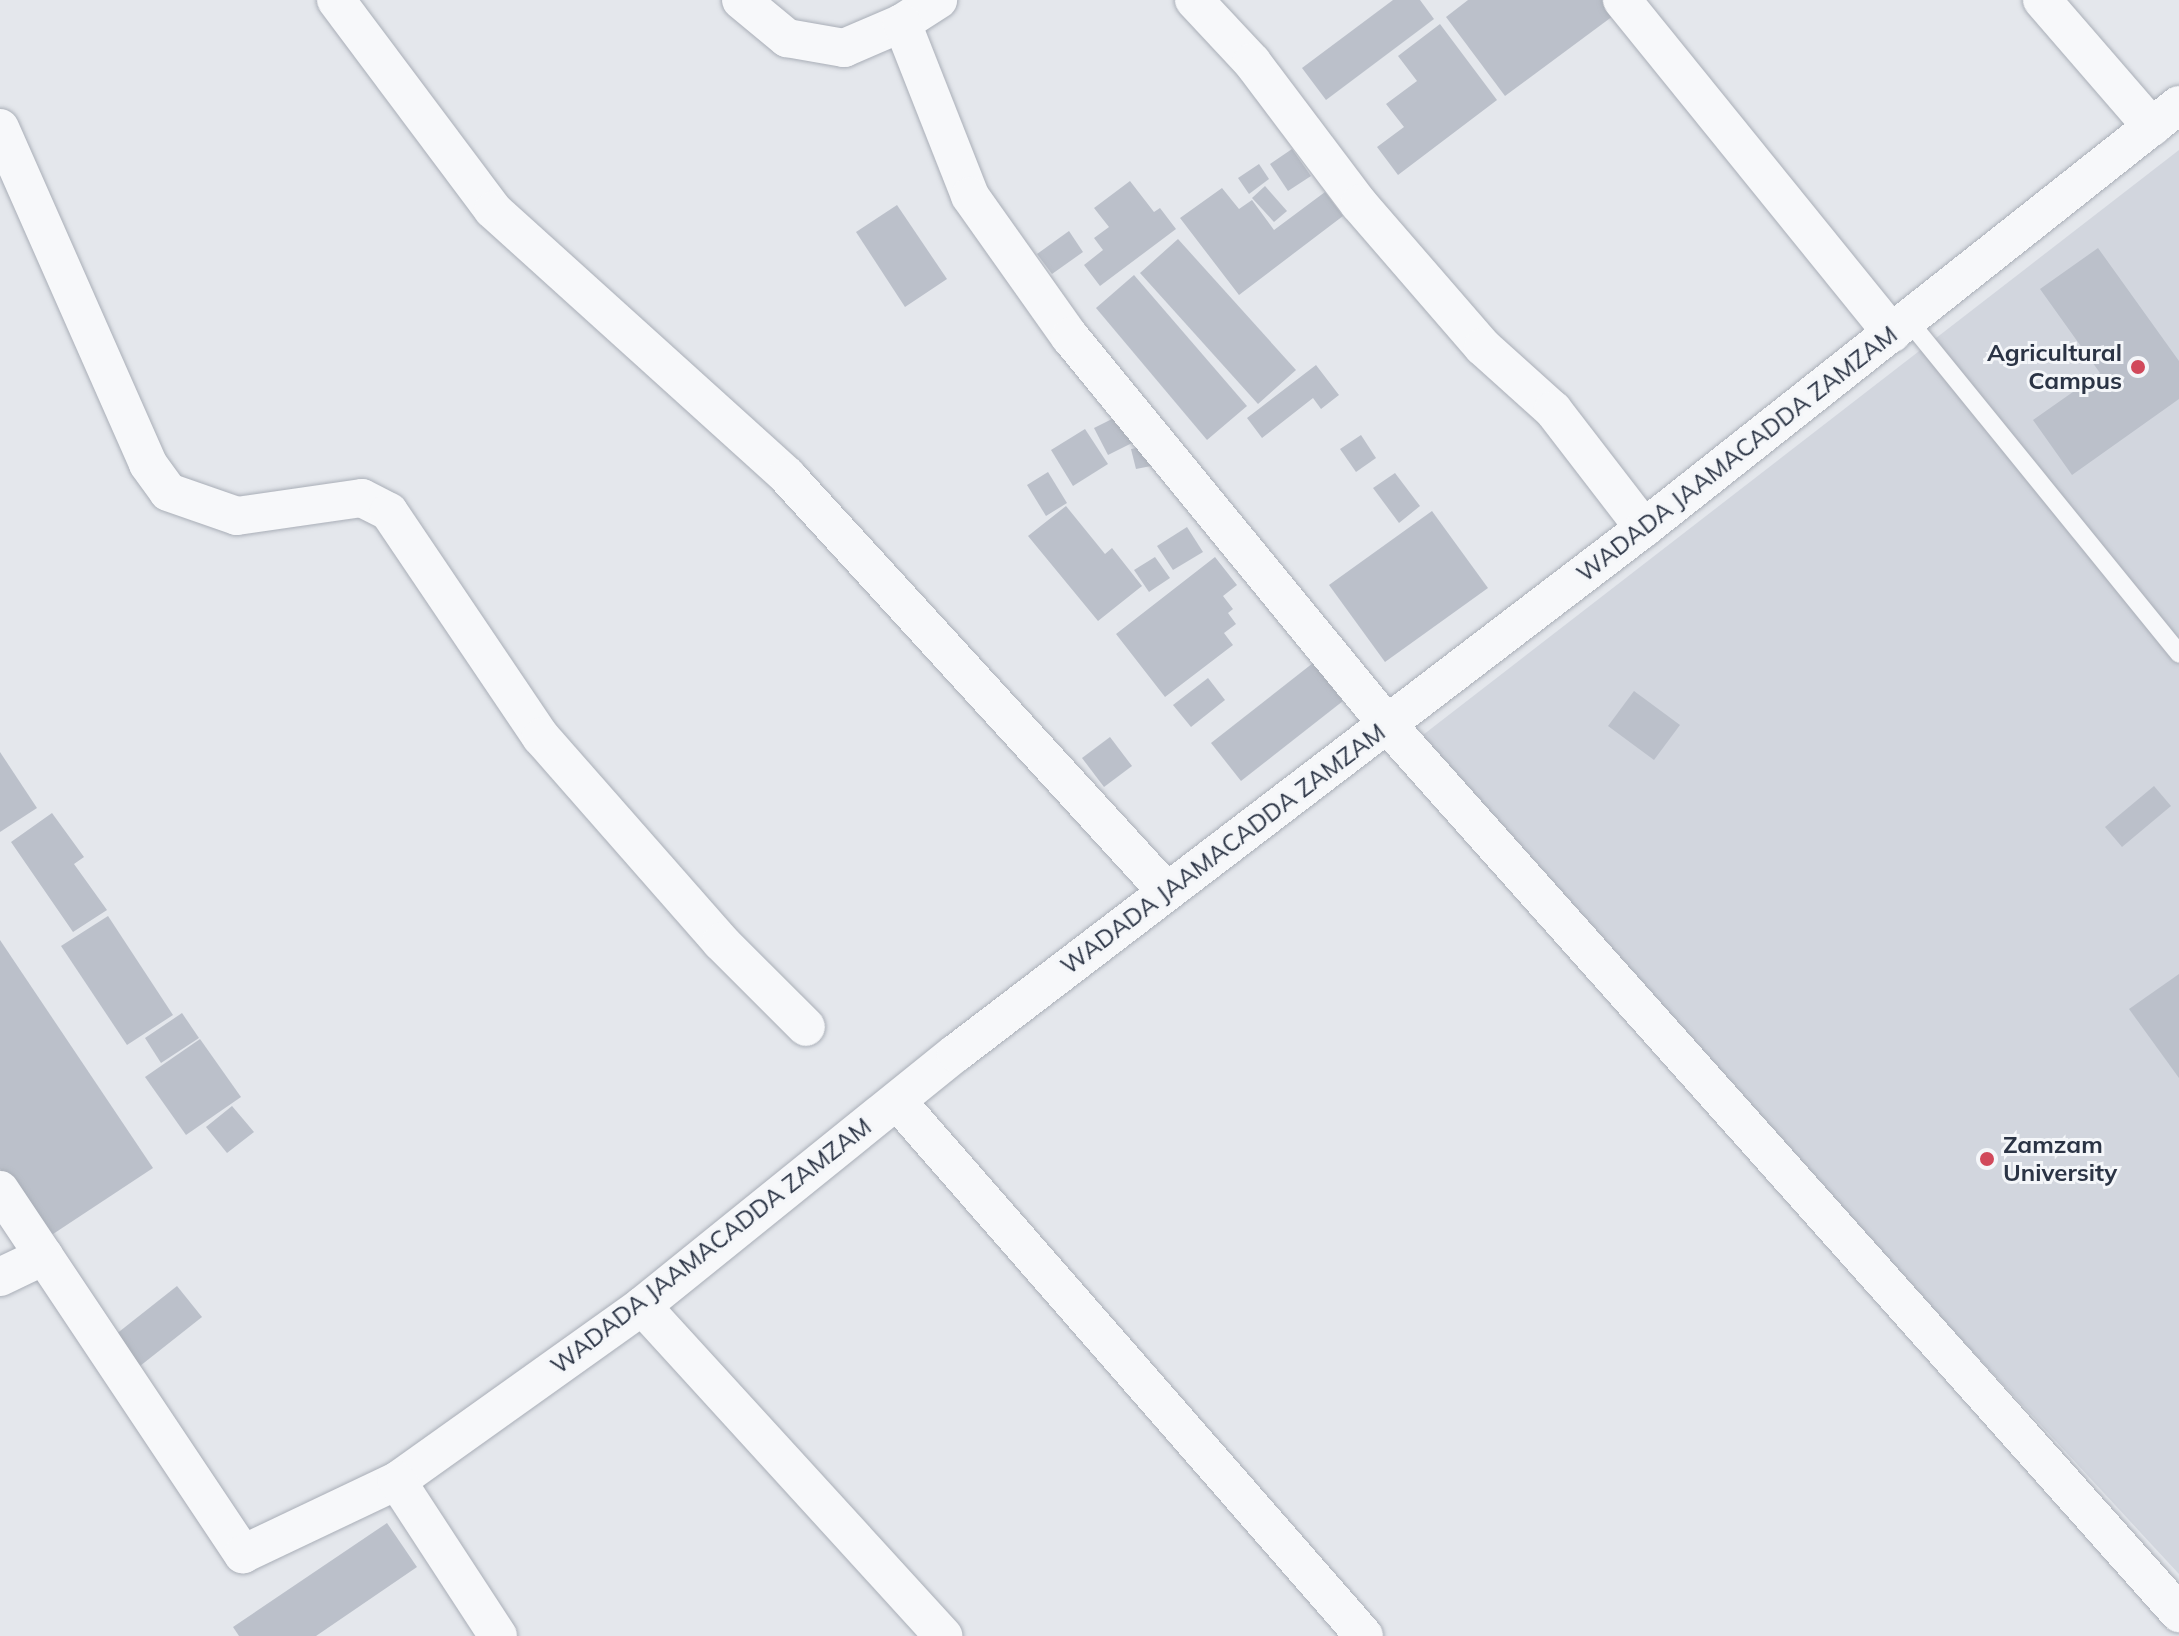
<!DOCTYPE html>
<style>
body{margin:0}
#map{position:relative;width:2179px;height:1636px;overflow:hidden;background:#e4e7ec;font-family:Mulish,sans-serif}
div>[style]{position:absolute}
.built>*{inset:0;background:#d2d6de}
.building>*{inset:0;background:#bbc0ca}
.roads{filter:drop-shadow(0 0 2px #a9aeb7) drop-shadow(0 0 2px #a9aeb7)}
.service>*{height:18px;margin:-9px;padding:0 9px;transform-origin:9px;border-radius:9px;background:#f7f8fa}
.minor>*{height:38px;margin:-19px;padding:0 19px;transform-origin:19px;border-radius:19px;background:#f7f8fa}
.dots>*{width:22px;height:22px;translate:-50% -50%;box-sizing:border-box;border:4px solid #f4f6f9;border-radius:50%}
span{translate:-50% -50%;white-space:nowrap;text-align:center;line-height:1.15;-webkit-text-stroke:6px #f4f6f9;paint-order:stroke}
.poi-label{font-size:24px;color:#2b3445;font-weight:700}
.right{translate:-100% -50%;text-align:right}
.left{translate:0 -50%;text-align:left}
.street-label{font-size:24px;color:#2b3445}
</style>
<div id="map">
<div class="built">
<i style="clip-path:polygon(2179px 150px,2179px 1574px,1410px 745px)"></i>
</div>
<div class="building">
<i style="clip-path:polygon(1393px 0,1420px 0,1434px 19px,1326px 100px,1302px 68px)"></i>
<i style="clip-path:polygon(1468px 0,1602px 0,1613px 16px,1505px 96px,1446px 17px)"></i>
<i style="clip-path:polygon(1440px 24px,1497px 100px,1398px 175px,1377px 147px,1404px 127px,1386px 104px,1417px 81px,1398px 56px)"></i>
<i style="clip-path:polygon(1292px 149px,1311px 176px,1288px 191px,1270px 164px)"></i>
<i style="clip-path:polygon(1259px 164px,1269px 179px,1249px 194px,1238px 178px)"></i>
<i style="clip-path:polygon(1130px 181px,1154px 212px,1160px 208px,1176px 229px,1100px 286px,1084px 265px,1103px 250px,1094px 238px,1109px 227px,1094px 208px)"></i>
<i style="clip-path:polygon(1265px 186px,1287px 211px,1274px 222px,1252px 198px)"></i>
<i style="clip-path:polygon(1222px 188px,1239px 209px,1252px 200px,1274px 230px,1325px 192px,1343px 216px,1239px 295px,1180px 218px)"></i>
<i style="clip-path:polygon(897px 205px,947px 279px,905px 307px,856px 232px)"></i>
<i style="clip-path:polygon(1069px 231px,1083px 252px,1052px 274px,1037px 254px)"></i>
<i style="clip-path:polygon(1178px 239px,1296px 370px,1258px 404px,1140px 273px)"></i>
<i style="clip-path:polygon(2098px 248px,2179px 361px,2179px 399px,2072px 475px,2033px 420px,2100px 373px,2040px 289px)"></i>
<i style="clip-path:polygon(1134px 275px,1247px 406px,1207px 440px,1096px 308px)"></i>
<i style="clip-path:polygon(1316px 365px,1339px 395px,1321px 409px,1313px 398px,1262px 438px,1247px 418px)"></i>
<i style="clip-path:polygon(1118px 416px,1132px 443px,1108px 455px,1094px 428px)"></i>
<i style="clip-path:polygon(1085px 429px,1108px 464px,1073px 486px,1051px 450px)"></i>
<i style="clip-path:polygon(1361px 435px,1376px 458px,1356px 472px,1340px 449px)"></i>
<i style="clip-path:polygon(1146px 446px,1151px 466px,1136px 469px,1131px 449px)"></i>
<i style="clip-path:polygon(1048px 472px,1067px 503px,1046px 516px,1027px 485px)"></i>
<i style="clip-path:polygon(1395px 473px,1420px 506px,1399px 523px,1373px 488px)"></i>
<i style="clip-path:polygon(1066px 506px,1105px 554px,1112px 548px,1142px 586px,1098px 621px,1028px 536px)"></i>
<i style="clip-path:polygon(1432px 511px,1488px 588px,1385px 662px,1329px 585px)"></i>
<i style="clip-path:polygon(1187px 527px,1203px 552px,1173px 570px,1157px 546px)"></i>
<i style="clip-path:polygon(1155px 557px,1170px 578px,1149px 592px,1134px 570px)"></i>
<i style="clip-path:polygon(1215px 557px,1237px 585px,1223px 596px,1233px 609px,1228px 613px,1236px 624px,1224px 633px,1233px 645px,1165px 697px,1116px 634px)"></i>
<i style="clip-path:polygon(1313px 663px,1343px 701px,1241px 781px,1211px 743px)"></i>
<i style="clip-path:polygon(1208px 678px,1225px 700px,1191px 727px,1173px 705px)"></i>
<i style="clip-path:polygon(1634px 691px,1680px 725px,1654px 760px,1608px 726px)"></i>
<i style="clip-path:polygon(1110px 737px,1132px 766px,1104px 787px,1082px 758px)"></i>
<i style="clip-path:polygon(0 752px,37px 808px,0 832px)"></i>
<i style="clip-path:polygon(2154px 786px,2171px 806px,2122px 847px,2105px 827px)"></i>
<i style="clip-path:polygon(52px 813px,84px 857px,74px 864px,107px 910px,73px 932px,11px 842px)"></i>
<i style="clip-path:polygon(108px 916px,173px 1015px,127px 1045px,61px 946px)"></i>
<i style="clip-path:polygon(0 940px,153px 1168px,47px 1238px,0 1169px)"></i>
<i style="clip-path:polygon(2179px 974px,2179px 1078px,2129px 1009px)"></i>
<i style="clip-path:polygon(182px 1013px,199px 1038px,161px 1063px,145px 1038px)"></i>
<i style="clip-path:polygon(200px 1039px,241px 1097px,186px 1135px,145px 1077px)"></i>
<i style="clip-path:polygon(232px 1106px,254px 1132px,227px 1153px,206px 1127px)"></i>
<i style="clip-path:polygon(177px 1286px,202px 1317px,140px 1366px,115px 1335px)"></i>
<i style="clip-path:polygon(387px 1523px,417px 1567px,316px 1636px,239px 1636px,233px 1627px)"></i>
</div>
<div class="roads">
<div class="service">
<i style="left:1908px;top:320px;width:430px;rotate:50.9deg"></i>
</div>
<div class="minor">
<i style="left:336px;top:0;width:262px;rotate:53.2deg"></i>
<i style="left:493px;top:210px;width:396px;rotate:42.1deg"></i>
<i style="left:787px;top:476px;width:563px;rotate:47.59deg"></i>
<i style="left:741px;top:0;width:60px;rotate:39.6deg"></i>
<i style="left:787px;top:38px;width:58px;rotate:10deg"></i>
<i style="left:844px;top:48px;width:63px;rotate:-23.3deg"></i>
<i style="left:902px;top:23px;width:43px;rotate:-32.6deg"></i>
<i style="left:1194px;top:0;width:85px;rotate:46.9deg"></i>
<i style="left:1252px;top:62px;width:178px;rotate:53deg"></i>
<i style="left:1359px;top:204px;width:189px;rotate:49.1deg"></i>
<i style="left:1483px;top:347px;width:94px;rotate:42deg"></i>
<i style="left:1553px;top:410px;width:149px;rotate:52.4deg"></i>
<i style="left:1622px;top:0;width:429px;rotate:51deg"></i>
<i style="left:2042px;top:0;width:168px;rotate:49.1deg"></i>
<i style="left:902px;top:23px;width:186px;rotate:68.5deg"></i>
<i style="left:970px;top:196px;width:173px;rotate:54.7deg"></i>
<i style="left:1070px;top:337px;width:500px;rotate:50.68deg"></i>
<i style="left:1387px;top:724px;width:1191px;rotate:48.3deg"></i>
<i style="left:0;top:128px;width:367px;rotate:66.2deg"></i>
<i style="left:148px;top:464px;width:34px;rotate:54deg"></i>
<i style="left:168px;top:492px;width:73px;rotate:19.2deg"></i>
<i style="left:237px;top:516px;width:126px;rotate:-8.2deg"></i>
<i style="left:362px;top:498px;width:30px;rotate:27deg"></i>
<i style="left:389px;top:512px;width:272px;rotate:56deg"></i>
<i style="left:541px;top:737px;width:273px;rotate:48.7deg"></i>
<i style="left:721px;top:942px;width:120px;rotate:45deg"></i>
<i style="left:897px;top:1101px;width:710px;rotate:48.88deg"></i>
<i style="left:0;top:1190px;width:438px;rotate:56.3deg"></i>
<i style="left:243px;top:1554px;width:170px;rotate:-25.4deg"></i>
<i style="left:397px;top:1481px;width:301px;rotate:-35.5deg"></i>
<i style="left:642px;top:1306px;width:403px;rotate:-38.9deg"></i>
<i style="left:956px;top:1053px;width:865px;rotate:-37.35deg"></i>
<i style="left:1644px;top:528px;width:682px;rotate:-38.33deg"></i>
<i style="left:0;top:1277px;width:49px;rotate:-25.5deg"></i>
<i style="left:642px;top:1306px;width:447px;rotate:47.6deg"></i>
<i style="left:397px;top:1481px;width:185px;rotate:56.9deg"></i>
</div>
</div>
<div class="dots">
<i style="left:2138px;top:367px;background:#d1495b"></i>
<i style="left:1987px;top:1159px;background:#d1495b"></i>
</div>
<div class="poi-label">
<span class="right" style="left:2122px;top:367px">Agricultural<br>Campus</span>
<span class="left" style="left:2003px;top:1159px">Zamzam<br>University</span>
</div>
<div class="street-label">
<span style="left:1737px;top:454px;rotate:-38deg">WADADA JAAMACADDA ZAMZAM</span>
<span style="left:1223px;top:849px;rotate:-37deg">WADADA JAAMACADDA ZAMZAM</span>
<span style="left:711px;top:1246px;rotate:-38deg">WADADA JAAMACADDA ZAMZAM</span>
</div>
</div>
